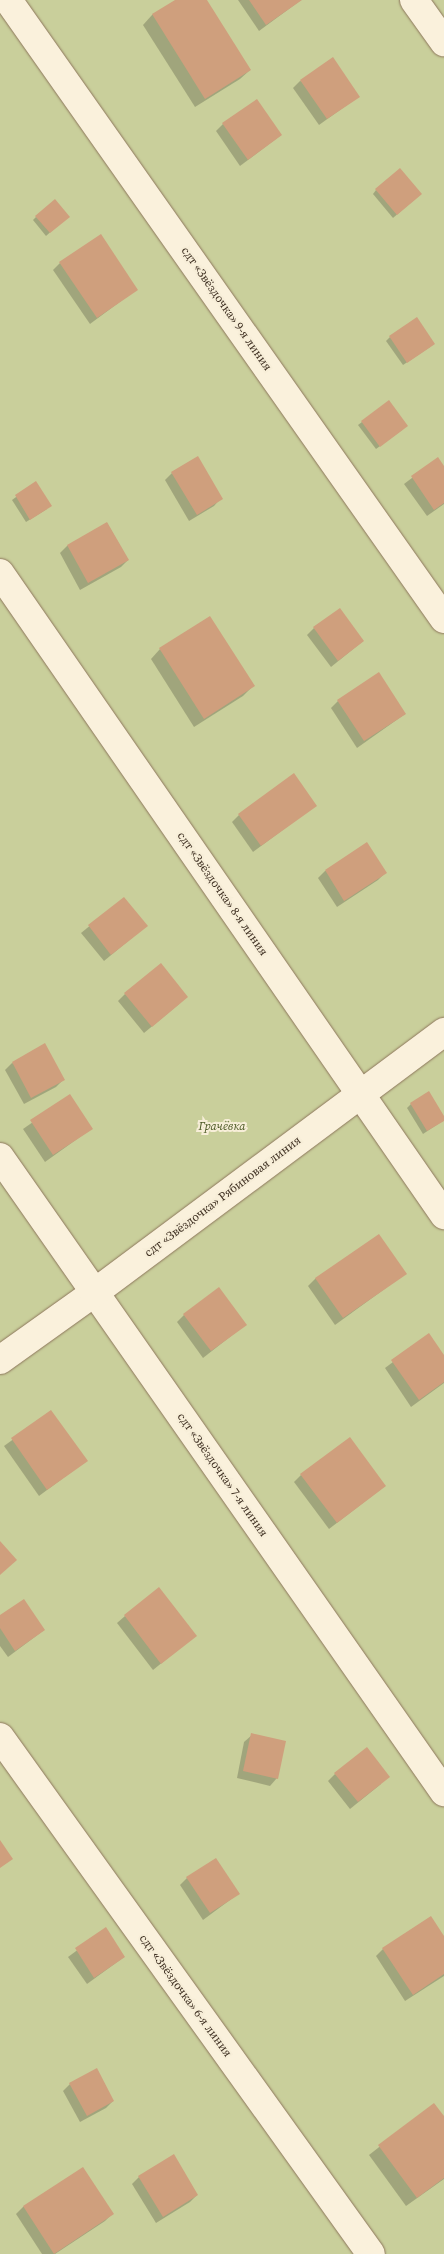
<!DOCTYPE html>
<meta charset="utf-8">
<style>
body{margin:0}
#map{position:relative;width:444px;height:2254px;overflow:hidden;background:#f0e4c8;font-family:"Source Serif 4",serif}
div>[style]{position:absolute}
.green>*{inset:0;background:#c9cf9b}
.shadow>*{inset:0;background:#0003}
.building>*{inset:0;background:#cf9f7d}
.roads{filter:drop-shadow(0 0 1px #8d765c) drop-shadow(0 0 1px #8d765c)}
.minor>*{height:28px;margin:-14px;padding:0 14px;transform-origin:14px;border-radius:14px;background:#faf1dc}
span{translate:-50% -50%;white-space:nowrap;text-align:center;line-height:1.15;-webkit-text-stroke:4px #f7eed8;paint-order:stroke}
.street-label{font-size:12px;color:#3d2e20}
.park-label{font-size:12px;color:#4d5a26;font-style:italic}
</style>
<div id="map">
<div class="green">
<i style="clip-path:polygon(0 0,444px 0,444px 2254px,0 2254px)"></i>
</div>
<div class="shadow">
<i style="clip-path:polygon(177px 0,206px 0,250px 70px,240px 79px,195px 107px,143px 25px,152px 15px)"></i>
<i style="clip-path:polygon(238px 0,301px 0,259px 31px)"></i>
<i style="clip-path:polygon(300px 81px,358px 97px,319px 125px,293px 88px)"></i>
<i style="clip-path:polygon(223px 124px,281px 135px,240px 166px,216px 131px)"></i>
<i style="clip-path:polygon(376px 190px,417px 197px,393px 218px,373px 194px)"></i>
<i style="clip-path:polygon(36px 217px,64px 220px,46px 236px,33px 220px)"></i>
<i style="clip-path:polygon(60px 263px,137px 289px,90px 324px,53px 270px)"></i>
<i style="clip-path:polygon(390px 337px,430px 347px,403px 365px,386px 341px)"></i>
<i style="clip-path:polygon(362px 422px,402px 430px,376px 449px,358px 425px)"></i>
<i style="clip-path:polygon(437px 459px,444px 468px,444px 504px,427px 516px,404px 484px)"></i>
<i style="clip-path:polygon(172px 473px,221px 498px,214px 506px,189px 521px,165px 480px)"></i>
<i style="clip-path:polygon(35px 483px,47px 509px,26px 522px,12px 500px)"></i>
<i style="clip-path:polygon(107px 523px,128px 560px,121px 567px,80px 590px,60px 553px,67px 546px)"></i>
<i style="clip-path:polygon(314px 628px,363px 641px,331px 667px,307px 635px)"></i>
<i style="clip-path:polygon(160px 649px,253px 686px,243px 696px,194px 727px,151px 659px)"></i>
<i style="clip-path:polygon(338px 701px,405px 714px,357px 748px,331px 708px)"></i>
<i style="clip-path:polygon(316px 805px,253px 852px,232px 822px,239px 815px)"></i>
<i style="clip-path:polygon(325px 871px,385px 873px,378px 880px,337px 907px,318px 878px)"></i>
<i style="clip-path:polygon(124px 898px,146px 926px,104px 961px,81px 933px)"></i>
<i style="clip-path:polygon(125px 994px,179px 1004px,144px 1033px,118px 1001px)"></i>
<i style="clip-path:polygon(12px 1063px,63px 1080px,56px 1087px,24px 1104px,5px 1070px)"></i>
<i style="clip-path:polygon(70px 1096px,91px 1129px,45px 1162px,23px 1129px)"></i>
<i style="clip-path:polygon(411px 1104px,444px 1118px,444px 1120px,423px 1134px,407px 1108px)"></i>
<i style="clip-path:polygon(405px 1274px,335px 1325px,308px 1286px,316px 1278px)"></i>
<i style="clip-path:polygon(184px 1315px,245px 1325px,203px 1358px,177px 1322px)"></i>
<i style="clip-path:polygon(429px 1335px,444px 1357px,444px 1383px,411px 1407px,385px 1368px)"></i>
<i style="clip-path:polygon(51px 1412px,86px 1461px,39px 1496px,4px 1446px)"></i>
<i style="clip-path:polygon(301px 1475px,385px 1486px,329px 1529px,294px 1482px)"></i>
<i style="clip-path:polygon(0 1616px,44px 1630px,8px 1657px,0 1646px)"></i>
<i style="clip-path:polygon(125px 1616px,195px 1636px,153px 1670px,117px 1623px)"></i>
<i style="clip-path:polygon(252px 1735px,277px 1778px,270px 1786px,237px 1778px,244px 1742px)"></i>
<i style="clip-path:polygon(335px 1774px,381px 1784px,350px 1809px,328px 1781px)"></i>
<i style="clip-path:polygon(187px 1878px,238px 1894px,203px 1920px,180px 1885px)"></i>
<i style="clip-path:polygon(106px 1929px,124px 1957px,87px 1984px,68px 1957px)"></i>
<i style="clip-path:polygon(444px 1938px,444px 1976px,405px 2001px,376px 1956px,383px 1949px)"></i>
<i style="clip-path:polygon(70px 2084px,113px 2101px,106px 2108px,80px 2122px,63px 2091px)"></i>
<i style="clip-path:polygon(434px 2104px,444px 2118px,444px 2179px,406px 2206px,369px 2155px)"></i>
<i style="clip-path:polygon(83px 2169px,112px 2214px,105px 2221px,55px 2254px,42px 2254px,16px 2214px,23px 2207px)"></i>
<i style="clip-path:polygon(139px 2177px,197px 2195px,190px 2202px,156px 2223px,132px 2184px)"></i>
</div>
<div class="building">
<i style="clip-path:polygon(175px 0,207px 0,251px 70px,205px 99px,152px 14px)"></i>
<i style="clip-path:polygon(249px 0,302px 0,266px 25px)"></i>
<i style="clip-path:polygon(333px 57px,360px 97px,327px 119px,300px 80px)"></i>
<i style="clip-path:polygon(257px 99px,282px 135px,248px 160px,222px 123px)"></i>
<i style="clip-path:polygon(400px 168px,422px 194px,397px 215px,375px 189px)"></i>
<i style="clip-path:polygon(55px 199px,70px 217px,50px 233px,35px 216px)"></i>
<i style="clip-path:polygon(101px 234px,138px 290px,97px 318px,59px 262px)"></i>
<i style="clip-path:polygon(417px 317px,435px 344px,407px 363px,389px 336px)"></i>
<i style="clip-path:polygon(389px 400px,408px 426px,380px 447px,361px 421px)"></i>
<i style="clip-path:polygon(198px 456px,223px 499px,197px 515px,171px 472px)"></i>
<i style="clip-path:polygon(438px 457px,444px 466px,444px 503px,434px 510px,411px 476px)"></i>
<i style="clip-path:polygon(36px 481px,52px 506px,30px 520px,15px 495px)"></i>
<i style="clip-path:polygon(107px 522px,129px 560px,88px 583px,67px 545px)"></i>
<i style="clip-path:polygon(340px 608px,364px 641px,338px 661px,313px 627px)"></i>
<i style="clip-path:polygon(210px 616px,255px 686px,204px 719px,159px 648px)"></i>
<i style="clip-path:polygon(379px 672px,406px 714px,364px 741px,337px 700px)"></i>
<i style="clip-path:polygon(294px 773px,317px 806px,261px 846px,238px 814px)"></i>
<i style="clip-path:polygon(367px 842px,387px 873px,344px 901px,325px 870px)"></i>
<i style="clip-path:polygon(124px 897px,148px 926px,111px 955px,88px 925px)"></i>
<i style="clip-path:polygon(161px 963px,188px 997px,152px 1027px,124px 993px)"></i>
<i style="clip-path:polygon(45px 1043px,65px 1080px,31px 1098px,12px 1062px)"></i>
<i style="clip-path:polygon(429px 1091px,444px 1116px,444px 1121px,427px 1131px,410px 1103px)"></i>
<i style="clip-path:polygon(70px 1094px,93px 1129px,53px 1155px,30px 1120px)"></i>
<i style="clip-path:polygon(379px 1234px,407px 1274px,343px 1318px,315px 1278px)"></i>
<i style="clip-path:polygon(219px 1287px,247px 1325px,211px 1351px,183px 1314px)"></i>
<i style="clip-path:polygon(429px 1333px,444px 1355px,444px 1382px,419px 1400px,391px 1360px)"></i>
<i style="clip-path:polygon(51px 1410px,88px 1461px,47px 1490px,11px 1438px)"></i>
<i style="clip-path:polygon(350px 1437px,386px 1486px,337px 1523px,300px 1474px)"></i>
<i style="clip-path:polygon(0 1541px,17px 1560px,0 1575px)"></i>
<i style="clip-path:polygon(159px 1587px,197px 1636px,161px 1664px,124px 1615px)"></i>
<i style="clip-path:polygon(24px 1599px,45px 1630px,15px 1651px,0 1628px,0 1615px)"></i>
<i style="clip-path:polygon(251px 1733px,286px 1741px,278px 1779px,243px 1771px)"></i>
<i style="clip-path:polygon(367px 1747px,390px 1777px,358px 1802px,334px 1773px)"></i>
<i style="clip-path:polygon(0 1840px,13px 1859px,0 1868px)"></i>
<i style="clip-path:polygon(216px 1858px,240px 1894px,210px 1913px,186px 1877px)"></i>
<i style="clip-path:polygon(431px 1916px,444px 1936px,444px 1974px,413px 1995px,382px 1948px)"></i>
<i style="clip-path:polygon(106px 1927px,125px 1957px,94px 1978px,75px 1948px)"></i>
<i style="clip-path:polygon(97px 2068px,114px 2101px,87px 2116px,69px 2083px)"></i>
<i style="clip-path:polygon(434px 2103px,444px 2116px,444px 2178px,417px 2198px,378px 2145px)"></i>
<i style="clip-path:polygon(174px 2154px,198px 2195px,163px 2217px,138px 2176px)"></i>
<i style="clip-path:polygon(83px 2167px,114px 2214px,54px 2254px,23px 2206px)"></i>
</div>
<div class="roads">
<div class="minor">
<i style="left:8px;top:0;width:757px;rotate:54.84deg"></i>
<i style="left:414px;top:0;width:52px;rotate:54.5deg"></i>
<i style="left:0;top:573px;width:781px;rotate:55.33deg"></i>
<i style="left:0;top:1157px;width:775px;rotate:55.04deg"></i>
<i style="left:0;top:1360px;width:115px;rotate:-35.5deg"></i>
<i style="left:94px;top:1293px;width:437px;rotate:-36.7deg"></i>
<i style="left:0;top:1737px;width:636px;rotate:54.34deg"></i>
</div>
</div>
<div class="street-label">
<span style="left:226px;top:309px;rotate:55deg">сдт «Звёздочка» 9-я линия</span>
<span style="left:222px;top:894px;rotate:55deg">сдт «Звёздочка» 8-я линия</span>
<span style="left:223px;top:1197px;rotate:-37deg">сдт «Звёздочка» Рябиновая линия</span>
<span style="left:222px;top:1475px;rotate:55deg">сдт «Звёздочка» 7-я линия</span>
<span style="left:185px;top:1996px;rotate:54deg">сдт «Звёздочка» 6-я линия</span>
</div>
<div class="park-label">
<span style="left:222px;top:1127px">Грачёвка</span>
</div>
</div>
